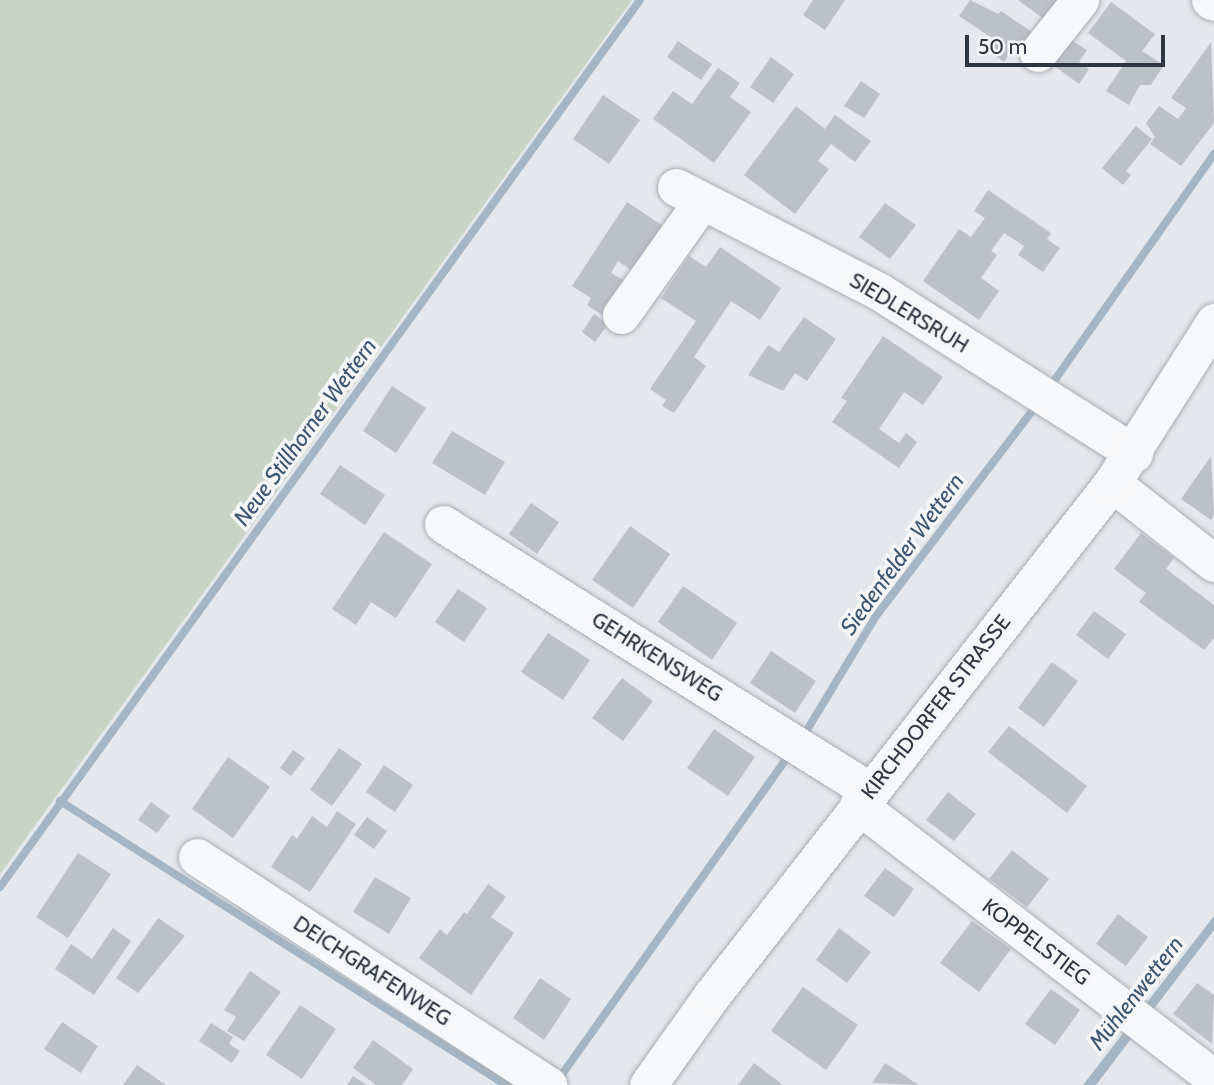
<!DOCTYPE html>
<meta charset="utf-8">
<style>
body{margin:0}
#map{position:relative;width:1214px;height:1085px;overflow:hidden;background:#e4e7eb;font-family:Cabin,sans-serif}
div>[style]{position:absolute}
.green>*{inset:0;background:#cad4c6}
.water>*{inset:0;background:#a4b6c6}
.stream>*{height:8px;margin:-4px;padding:0 4px;transform-origin:4px;border-radius:4px;background:#a4b6c6}
.building>*{inset:0;background:#bcc1c7}
.roads{filter:drop-shadow(0 0 2px #aaaeb5) drop-shadow(0 0 2px #aaaeb5)}
.minor>*{height:37px;margin:-18.5px;padding:0 18.5px;transform-origin:18.5px;border-radius:18.5px;background:#f7f8f9}
span{translate:-50% -50%;white-space:nowrap;text-align:center;line-height:1.15;-webkit-text-stroke:7px #f4f6f8;paint-order:stroke}
.street-label{font-size:21px;color:#2e3641}
.water-label{font-size:23px;color:#3c5671;font-style:italic}
.scale{position:absolute;left:965px;top:35px;width:200px;height:32px;box-sizing:border-box;border:4px solid #2e3641;border-top:0;padding-left:9px;font-size:21px;line-height:24px;white-space:nowrap;color:#2e3641;-webkit-text-stroke:5px #f4f6f8;paint-order:stroke}
</style>
<div id="map">
<div class="green">
<i style="clip-path:polygon(0 0,632px 0,0 874px)"></i>
</div>
<div class="water">
<i style="clip-path:polygon(1214px 916px,1214px 930px,1096px 1085px,1083px 1085px)"></i>
</div>
<div class="stream">
<i style="left:1054px;top:381px;width:278px;rotate:-54.8deg"></i>
<i style="left:807px;top:730px;width:133px;rotate:-58.8deg"></i>
<i style="left:876px;top:616px;width:264px;rotate:-52.7deg"></i>
<i style="left:60px;top:801px;width:529px;rotate:32.49deg"></i>
<i style="left:0;top:887px;width:1094px;rotate:-54.19deg"></i>
<i style="left:563px;top:1073px;width:392px;rotate:-54.6deg"></i>
</div>
<div class="building">
<i style="clip-path:polygon(813px 0,845px 0,825px 30px,803px 15px)"></i>
<i style="clip-path:polygon(970px 0,998px 14px,1001px 11px,1035px 34px,1022px 53px,1014px 48px,1004px 62px,987px 50px,995px 40px,959px 16px)"></i>
<i style="clip-path:polygon(1018px 0,1068px 0,1051px 24px)"></i>
<i style="clip-path:polygon(1111px 2px,1155px 34px,1142px 51px,1164px 65px,1151px 85px,1140px 85px,1129px 105px,1106px 91px,1126px 61px,1088px 33px)"></i>
<i style="clip-path:polygon(1071px 40px,1087px 50px,1079px 62px,1089px 69px,1079px 84px,1054px 66px)"></i>
<i style="clip-path:polygon(678px 41px,712px 64px,701px 80px,667px 57px)"></i>
<i style="clip-path:polygon(1211px 42px,1214px 123px,1181px 166px,1150px 144px,1155px 137px,1146px 123px,1159px 106px,1178px 119px,1186px 108px,1171px 98px)"></i>
<i style="clip-path:polygon(771px 57px,794px 74px,773px 103px,750px 87px)"></i>
<i style="clip-path:polygon(718px 68px,740px 83px,730px 97px,751px 112px,714px 163px,653px 119px,673px 91px,692px 104px)"></i>
<i style="clip-path:polygon(861px 81px,880px 94px,864px 118px,844px 106px)"></i>
<i style="clip-path:polygon(603px 95px,640px 120px,609px 164px,573px 139px)"></i>
<i style="clip-path:polygon(796px 106px,825px 129px,835px 115px,871px 141px,855px 162px,831px 144px,818px 161px,829px 169px,795px 214px,744px 175px)"></i>
<i style="clip-path:polygon(1136px 126px,1152px 139px,1126px 171px,1131px 175px,1123px 185px,1102px 168px)"></i>
<i style="clip-path:polygon(988px 190px,1051px 233px,1047px 239px,1060px 248px,1043px 272px,1018px 255px,1024px 246px,1004px 233px,991px 251px,997px 255px,981px 278px,999px 291px,979px 320px,923px 281px,959px 229px,971px 237px,985px 218px,974px 211px)"></i>
<i style="clip-path:polygon(627px 202px,668px 229px,638px 275px,618px 261px,611px 273px,625px 281px,607px 318px,587px 305px,591px 298px,572px 286px)"></i>
<i style="clip-path:polygon(885px 203px,916px 225px,890px 259px,859px 237px)"></i>
<i style="clip-path:polygon(720px 247px,781px 288px,760px 320px,731px 301px,694px 357px,706px 366px,674px 413px,662px 406px,666px 400px,650px 389px,696px 321px,661px 298px,689px 256px,706px 267px)"></i>
<i style="clip-path:polygon(594px 314px,608px 324px,595px 342px,582px 332px)"></i>
<i style="clip-path:polygon(804px 317px,836px 339px,807px 381px,795px 373px,783px 391px,748px 375px,768px 345px,779px 352px)"></i>
<i style="clip-path:polygon(883px 336px,943px 377px,923px 405px,904px 392px,879px 429px,899px 443px,906px 433px,917px 442px,899px 468px,832px 422px,847px 401px,841px 398px)"></i>
<i style="clip-path:polygon(392px 386px,426px 408px,396px 453px,363px 431px)"></i>
<i style="clip-path:polygon(452px 431px,505px 462px,485px 495px,432px 463px)"></i>
<i style="clip-path:polygon(1211px 456px,1214px 515px,1211px 520px,1181px 499px)"></i>
<i style="clip-path:polygon(340px 465px,385px 495px,365px 525px,320px 494px)"></i>
<i style="clip-path:polygon(531px 503px,559px 522px,537px 554px,509px 534px)"></i>
<i style="clip-path:polygon(630px 526px,670px 554px,633px 608px,592px 580px)"></i>
<i style="clip-path:polygon(384px 532px,432px 564px,396px 618px,371px 602px,356px 625px,332px 609px)"></i>
<i style="clip-path:polygon(1141px 533px,1174px 558px,1166px 569px,1214px 605px,1214px 638px,1204px 650px,1139px 602px,1146px 593px,1114px 569px)"></i>
<i style="clip-path:polygon(683px 586px,737px 623px,712px 660px,658px 622px)"></i>
<i style="clip-path:polygon(458px 589px,487px 608px,464px 642px,435px 622px)"></i>
<i style="clip-path:polygon(1094px 611px,1126px 634px,1108px 659px,1076px 635px)"></i>
<i style="clip-path:polygon(548px 633px,590px 660px,563px 700px,521px 672px)"></i>
<i style="clip-path:polygon(771px 651px,816px 681px,795px 713px,750px 683px)"></i>
<i style="clip-path:polygon(1052px 662px,1078px 681px,1044px 727px,1018px 708px)"></i>
<i style="clip-path:polygon(622px 678px,653px 701px,623px 741px,592px 718px)"></i>
<i style="clip-path:polygon(1009px 726px,1087px 786px,1067px 813px,988px 752px)"></i>
<i style="clip-path:polygon(714px 729px,755px 757px,728px 796px,687px 768px)"></i>
<i style="clip-path:polygon(339px 748px,362px 764px,332px 806px,310px 790px)"></i>
<i style="clip-path:polygon(293px 750px,305px 758px,291px 776px,280px 768px)"></i>
<i style="clip-path:polygon(228px 757px,270px 787px,233px 838px,192px 809px)"></i>
<i style="clip-path:polygon(384px 765px,413px 785px,395px 812px,366px 792px)"></i>
<i style="clip-path:polygon(948px 792px,976px 814px,954px 841px,926px 820px)"></i>
<i style="clip-path:polygon(151px 802px,170px 816px,157px 833px,138px 820px)"></i>
<i style="clip-path:polygon(337px 811px,356px 824px,310px 892px,271px 867px,292px 835px,297px 839px,312px 816px,327px 827px)"></i>
<i style="clip-path:polygon(367px 817px,387px 831px,374px 849px,354px 835px)"></i>
<i style="clip-path:polygon(1012px 850px,1049px 879px,1027px 907px,989px 879px)"></i>
<i style="clip-path:polygon(78px 853px,111px 874px,68px 938px,36px 917px)"></i>
<i style="clip-path:polygon(885px 868px,914px 889px,894px 917px,864px 896px)"></i>
<i style="clip-path:polygon(375px 877px,411px 898px,389px 934px,353px 912px)"></i>
<i style="clip-path:polygon(488px 884px,506px 897px,491px 917px,514px 933px,471px 995px,419px 958px,440px 929px,447px 935px,464px 912px,467px 914px)"></i>
<i style="clip-path:polygon(1118px 914px,1148px 937px,1126px 966px,1096px 944px)"></i>
<i style="clip-path:polygon(158px 918px,185px 936px,138px 993px,116px 978px)"></i>
<i style="clip-path:polygon(972px 921px,1011px 949px,979px 992px,940px 963px)"></i>
<i style="clip-path:polygon(113px 928px,131px 941px,94px 995px,55px 969px,71px 944px,92px 959px)"></i>
<i style="clip-path:polygon(839px 928px,871px 952px,847px 983px,816px 960px)"></i>
<i style="clip-path:polygon(250px 971px,281px 992px,244px 1041px,227px 1031px,236px 1017px,224px 1010px)"></i>
<i style="clip-path:polygon(540px 978px,571px 999px,544px 1040px,513px 1018px)"></i>
<i style="clip-path:polygon(1197px 983px,1214px 995px,1212px 1044px,1173px 1014px)"></i>
<i style="clip-path:polygon(803px 987px,858px 1025px,826px 1070px,771px 1031px)"></i>
<i style="clip-path:polygon(1051px 989px,1080px 1010px,1055px 1045px,1025px 1024px)"></i>
<i style="clip-path:polygon(300px 1005px,336px 1029px,302px 1079px,266px 1055px)"></i>
<i style="clip-path:polygon(62px 1022px,98px 1046px,81px 1073px,44px 1049px)"></i>
<i style="clip-path:polygon(211px 1023px,233px 1037px,229px 1044px,240px 1051px,232px 1063px,199px 1041px)"></i>
<i style="clip-path:polygon(373px 1040px,413px 1069px,402px 1085px,376px 1085px,353px 1068px)"></i>
<i style="clip-path:polygon(754px 1063px,783px 1085px,738px 1085px)"></i>
<i style="clip-path:polygon(885px 1063px,919px 1085px,872px 1083px)"></i>
<i style="clip-path:polygon(137px 1065px,166px 1085px,123px 1085px)"></i>
<i style="clip-path:polygon(353px 1076px,367px 1085px,347px 1085px)"></i>
</div>
<div class="roads">
<div class="minor">
<i style="left:1210px;top:0;width:4px;rotate:27deg"></i>
<i style="left:1038px;top:53px;width:68px;rotate:-51.6deg"></i>
<i style="left:676px;top:187px;width:229px;rotate:27.2deg"></i>
<i style="left:880px;top:292px;width:301px;rotate:32.4deg"></i>
<i style="left:621px;top:315px;width:140px;rotate:-54.6deg"></i>
<i style="left:1112px;top:483px;width:130px;rotate:38.1deg"></i>
<i style="left:443px;top:524px;width:504px;rotate:32.02deg"></i>
<i style="left:858px;top:805px;width:449px;rotate:37.5deg"></i>
<i style="left:197px;top:857px;width:419px;rotate:33deg"></i>
<i style="left:648px;top:1085px;width:110px;rotate:-54.6deg"></i>
<i style="left:712px;top:995px;width:650px;rotate:-52deg"></i>
<i style="left:1112px;top:483px;width:191px;rotate:-57.6deg"></i>
</div>
</div>
<div class="street-label">
<span style="left:909px;top:313px;rotate:31deg">SIEDLERSRUH</span>
<span style="left:657px;top:657px;rotate:32deg">GEHRKENSWEG</span>
<span style="left:936px;top:707px;rotate:-52deg">KIRCHDORFER STRASSE</span>
<span style="left:1036px;top:942px;rotate:37deg">KOPPELSTIEG</span>
<span style="left:372px;top:971px;rotate:33deg">DEICHGRAFENWEG</span>
</div>
<div class="water-label">
<span style="left:305px;top:432px;rotate:-54deg">Neue Stillhorner Wettern</span>
<span style="left:902px;top:554px;rotate:-54deg">Siedenfelder Wettern</span>
<span style="left:1136px;top:993px;rotate:-52deg">Mühlenwettern</span>
</div>
<div class="scale">50 m</div>
</div>
